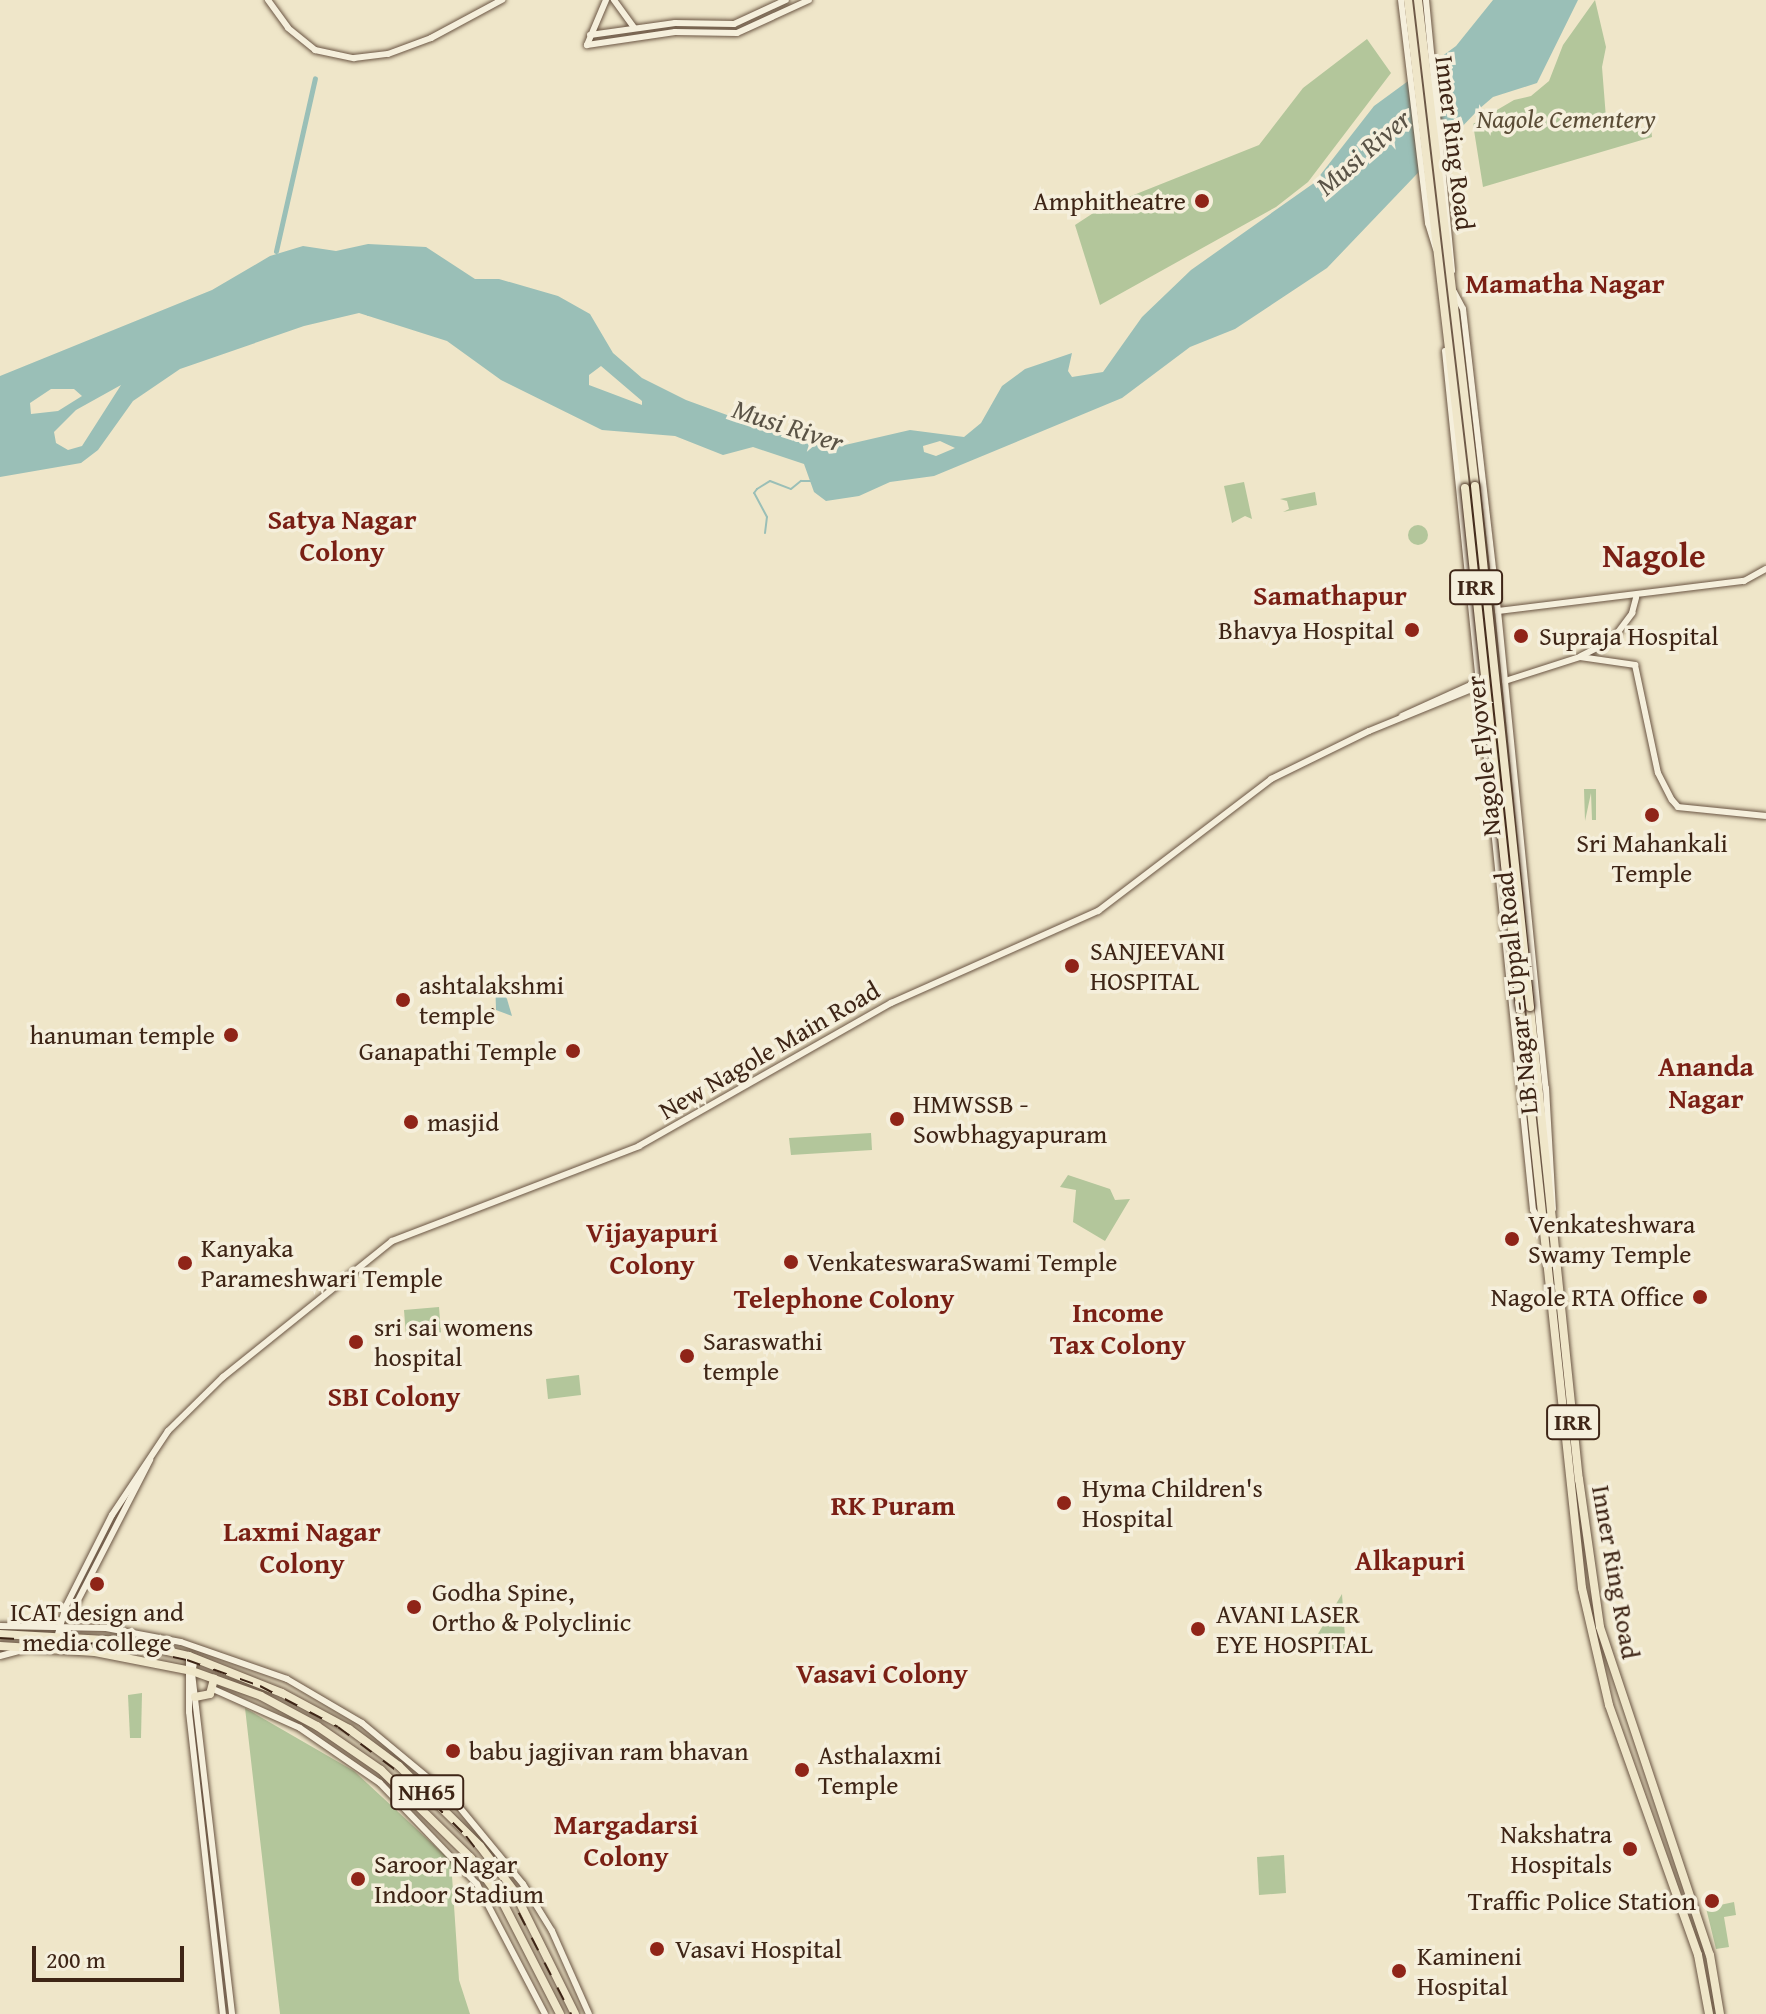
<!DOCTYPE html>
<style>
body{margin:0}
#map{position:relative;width:1766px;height:2014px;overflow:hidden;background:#efe6c9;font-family:"Gentium Book Plus",serif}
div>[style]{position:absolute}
.green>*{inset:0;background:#b3c69b}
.round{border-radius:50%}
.water>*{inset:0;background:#9abfb7}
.stream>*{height:2px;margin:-1px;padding:0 1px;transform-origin:1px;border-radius:1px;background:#9abfb7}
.canal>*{height:5px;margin:-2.5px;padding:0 2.5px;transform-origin:2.5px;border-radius:2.5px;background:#9abfb7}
.roads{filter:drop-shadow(0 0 2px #6a5543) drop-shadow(0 0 2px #6a5543)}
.tertiary>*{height:6px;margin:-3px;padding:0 3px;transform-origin:3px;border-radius:3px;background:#f5efdc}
.trunk>*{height:8px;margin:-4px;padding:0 4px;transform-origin:4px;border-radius:4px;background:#efe6c9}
.rail>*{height:2px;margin-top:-1px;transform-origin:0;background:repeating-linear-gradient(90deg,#3e2516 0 14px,transparent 0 28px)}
.bridges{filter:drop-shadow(0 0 2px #3e2516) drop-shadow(0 0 2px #3e2516)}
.trunk-bridge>*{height:8px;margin:-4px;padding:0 4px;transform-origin:4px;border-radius:4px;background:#efe6c9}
.dots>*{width:22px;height:22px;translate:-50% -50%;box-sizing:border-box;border:4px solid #f5efdc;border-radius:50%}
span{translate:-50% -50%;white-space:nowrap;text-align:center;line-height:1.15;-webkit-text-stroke:7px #f5efdc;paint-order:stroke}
.shield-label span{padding:2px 6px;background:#f5efdc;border:2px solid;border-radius:6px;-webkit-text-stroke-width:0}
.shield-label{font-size:24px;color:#3e2516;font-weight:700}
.park-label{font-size:26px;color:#5b4d37;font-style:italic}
.street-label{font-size:26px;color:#3e2516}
.poi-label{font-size:26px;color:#3e2516}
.right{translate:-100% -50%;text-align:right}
.left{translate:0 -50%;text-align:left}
.water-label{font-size:28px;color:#5a5346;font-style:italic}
.neighbourhood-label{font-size:28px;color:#7a1f14;font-weight:700}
.district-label{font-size:34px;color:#7a1f14;font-weight:700}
.scale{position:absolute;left:32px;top:1946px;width:152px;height:36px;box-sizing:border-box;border:4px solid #3e2516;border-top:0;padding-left:10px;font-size:24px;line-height:28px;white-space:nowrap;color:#3e2516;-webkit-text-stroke:6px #f5efdc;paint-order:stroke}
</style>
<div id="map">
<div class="green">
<i style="clip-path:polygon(1595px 0,1606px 47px,1602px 67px,1606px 118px,1628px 127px,1651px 128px,1652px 137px,1483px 187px,1473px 124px,1514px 100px,1531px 96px,1549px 81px,1563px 45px)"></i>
<i style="clip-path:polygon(1367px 39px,1391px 73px,1308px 182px,1276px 207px,1100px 305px,1075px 225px,1101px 208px,1259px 145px,1303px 88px)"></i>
<i style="clip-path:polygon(1244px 482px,1252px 519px,1245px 516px,1232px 523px,1224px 486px)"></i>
<i style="clip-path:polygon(1315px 492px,1317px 505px,1283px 512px,1289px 509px,1287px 501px,1280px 499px)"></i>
<i class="round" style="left:1408px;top:525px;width:20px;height:20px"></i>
<i style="clip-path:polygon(1584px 789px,1596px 789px,1596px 820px,1592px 820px,1591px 793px,1585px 821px)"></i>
<i style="clip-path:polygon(871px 1133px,872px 1150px,791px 1155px,789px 1138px)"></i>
<i style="clip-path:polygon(1068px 1175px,1110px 1189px,1115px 1200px,1130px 1199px,1105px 1241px,1073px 1222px,1076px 1190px,1060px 1187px)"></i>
<i style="clip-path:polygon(439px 1307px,441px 1333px,406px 1336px,404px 1310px)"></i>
<i style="clip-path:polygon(579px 1375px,581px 1395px,548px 1399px,546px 1379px)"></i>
<i style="clip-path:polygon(1342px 1594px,1346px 1651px,1307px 1652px)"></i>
<i style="clip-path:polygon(142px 1693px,141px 1738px,130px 1738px,128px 1695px)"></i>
<i style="clip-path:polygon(245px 1708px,354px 1771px,451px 1861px,459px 1980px,470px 2014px,280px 2014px)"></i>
<i style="clip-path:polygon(1284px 1855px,1286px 1893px,1259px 1895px,1257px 1857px)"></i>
<i style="clip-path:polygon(1734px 1902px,1736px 1915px,1724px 1917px,1729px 1947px,1716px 1949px,1706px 1908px)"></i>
</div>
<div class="water">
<i style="clip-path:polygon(evenodd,1493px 0,1578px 0,1537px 83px,1493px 97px,1479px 109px,1327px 268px,1235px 329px,1190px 347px,1122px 398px,934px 476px,890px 482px,859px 496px,826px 501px,814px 492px,804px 464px,753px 447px,723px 455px,675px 436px,602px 430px,501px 380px,447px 341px,359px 313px,304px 326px,180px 369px,133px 401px,98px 450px,81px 463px,0 477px,0 376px,212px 290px,270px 256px,303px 246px,336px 251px,368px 244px,426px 247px,475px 279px,499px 279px,558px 296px,590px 314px,613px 353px,642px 378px,686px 400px,798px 441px,845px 445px,910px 430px,964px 437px,981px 423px,1002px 386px,1025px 369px,1072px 353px,1068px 371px,1072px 377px,1103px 372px,1142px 317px,1191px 270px,1314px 183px,1374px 106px,1456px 46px,1493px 0,601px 366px,642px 401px,642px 405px,589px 385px,589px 375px,601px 366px,1493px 0,121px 385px,82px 446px,68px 450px,56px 443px,54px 432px,76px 410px,121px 385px,1493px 0,51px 389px,74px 389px,82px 396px,58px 411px,31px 414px,30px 403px,51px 389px,1493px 0,940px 441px,955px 448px,936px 456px,924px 452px,923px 446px,940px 441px)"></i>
<i style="clip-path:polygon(495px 978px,507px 999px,512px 1016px,496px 1010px)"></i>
</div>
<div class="stream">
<i style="left:765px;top:533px;width:16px;rotate:-83deg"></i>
<i style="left:767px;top:517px;width:27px;rotate:-118deg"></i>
<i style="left:754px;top:493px;width:5px;rotate:-53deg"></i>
<i style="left:757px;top:489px;width:15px;rotate:-32deg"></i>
<i style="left:770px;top:481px;width:22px;rotate:21deg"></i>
<i style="left:791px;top:489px;width:13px;rotate:-39deg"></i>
<i style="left:801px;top:481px;width:14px"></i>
</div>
<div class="canal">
<i style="left:276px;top:251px;width:177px;rotate:-77.3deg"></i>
</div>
<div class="roads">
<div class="tertiary">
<i style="left:268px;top:0;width:34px;rotate:54deg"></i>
<i style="left:288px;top:28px;width:35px;rotate:39deg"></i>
<i style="left:315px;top:50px;width:40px;rotate:12deg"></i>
<i style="left:354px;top:58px;width:34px;rotate:-7deg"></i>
<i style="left:388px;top:54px;width:46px;rotate:-20.4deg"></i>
<i style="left:431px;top:38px;width:81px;rotate:-28.2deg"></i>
<i style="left:606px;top:0;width:49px;rotate:112.9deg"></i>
<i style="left:587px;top:45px;width:89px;rotate:-8.4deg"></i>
<i style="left:675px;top:32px;width:62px;rotate:0.9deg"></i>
<i style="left:737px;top:33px;width:79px;rotate:-24.6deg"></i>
<i style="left:614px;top:0;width:34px;rotate:54deg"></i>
<i style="left:1401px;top:0;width:225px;rotate:83.1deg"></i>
<i style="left:1428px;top:223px;width:27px;rotate:73deg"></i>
<i style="left:1426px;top:0;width:272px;rotate:84.5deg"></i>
<i style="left:590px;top:35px;width:86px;rotate:-8deg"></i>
<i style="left:675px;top:23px;width:59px;rotate:1deg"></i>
<i style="left:734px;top:24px;width:57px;rotate:-24.8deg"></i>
<i style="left:1454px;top:292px;width:19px;rotate:62deg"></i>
<i style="left:1463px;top:309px;width:304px;rotate:83.4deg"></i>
<i style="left:1498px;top:611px;width:479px;rotate:84.3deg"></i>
<i style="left:1546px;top:1088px;width:121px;rotate:86.7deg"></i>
<i style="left:1445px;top:351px;width:863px;rotate:84.15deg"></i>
<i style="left:1533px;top:1210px;width:17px;rotate:57deg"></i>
<i style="left:1498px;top:611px;width:248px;rotate:-7deg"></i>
<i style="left:1744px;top:581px;width:25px;rotate:-29deg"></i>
<i style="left:1581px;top:656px;width:35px;rotate:-27deg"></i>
<i style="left:1612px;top:640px;width:34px;rotate:-53deg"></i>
<i style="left:1632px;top:613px;width:16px;rotate:-75deg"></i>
<i style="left:1505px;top:681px;width:79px;rotate:-17.7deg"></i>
<i style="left:1580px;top:657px;width:56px;rotate:8.3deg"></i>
<i style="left:1635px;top:665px;width:110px;rotate:78deg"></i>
<i style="left:1658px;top:773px;width:30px;rotate:63deg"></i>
<i style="left:1672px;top:800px;width:9px;rotate:49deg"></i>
<i style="left:1678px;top:807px;width:88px;rotate:5.8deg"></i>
<i style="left:1402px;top:716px;width:85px;rotate:-24.4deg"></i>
<i style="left:64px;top:1616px;width:11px;rotate:-34deg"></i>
<i style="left:73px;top:1610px;width:169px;rotate:-62.8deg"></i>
<i style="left:0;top:1626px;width:106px;rotate:1.1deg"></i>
<i style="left:106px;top:1628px;width:76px;rotate:10.6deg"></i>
<i style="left:181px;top:1642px;width:112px;rotate:19.2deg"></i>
<i style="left:287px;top:1679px;width:87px;rotate:30.4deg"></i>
<i style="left:362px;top:1723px;width:116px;rotate:39.7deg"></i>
<i style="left:451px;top:1797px;width:113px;rotate:50.4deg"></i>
<i style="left:523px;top:1884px;width:55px;rotate:58.3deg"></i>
<i style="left:552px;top:1931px;width:91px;rotate:66deg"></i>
<i style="left:58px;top:1634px;width:29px;rotate:-74deg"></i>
<i style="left:66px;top:1606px;width:102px;rotate:-63.2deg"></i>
<i style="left:112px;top:1515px;width:101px;rotate:-56.3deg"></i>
<i style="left:168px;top:1431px;width:77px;rotate:-44.5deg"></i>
<i style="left:223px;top:1377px;width:217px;rotate:-38.8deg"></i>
<i style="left:392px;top:1241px;width:265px;rotate:-21deg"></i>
<i style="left:639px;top:1146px;width:290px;rotate:-29.6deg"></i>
<i style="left:891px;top:1003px;width:227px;rotate:-24deg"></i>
<i style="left:1098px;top:911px;width:218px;rotate:-37.3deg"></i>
<i style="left:1271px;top:779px;width:109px;rotate:-26.1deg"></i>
<i style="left:1369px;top:731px;width:119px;rotate:-22.2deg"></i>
<i style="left:0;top:1656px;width:28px;rotate:-15deg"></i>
<i style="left:189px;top:1656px;width:56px;rotate:90deg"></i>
<i style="left:189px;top:1712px;width:304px;rotate:83.6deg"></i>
<i style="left:195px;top:1658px;width:15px;rotate:101deg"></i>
<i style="left:192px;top:1673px;width:343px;rotate:83.3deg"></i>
<i style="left:213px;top:1689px;width:95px;rotate:24.1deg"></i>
<i style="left:300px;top:1728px;width:97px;rotate:34.5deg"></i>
<i style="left:380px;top:1783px;width:140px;rotate:46.2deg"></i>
<i style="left:477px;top:1884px;width:147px;rotate:62.4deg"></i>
</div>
<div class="trunk">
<i style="left:1408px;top:0;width:491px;rotate:83.3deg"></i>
<i style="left:1418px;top:0;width:489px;rotate:83.3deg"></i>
<i style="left:1520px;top:1007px;width:584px;rotate:83.91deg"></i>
<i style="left:1582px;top:1588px;width:120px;rotate:77deg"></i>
<i style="left:1609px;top:1705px;width:265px;rotate:70.4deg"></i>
<i style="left:1698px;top:1955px;width:60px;rotate:79.4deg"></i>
<i style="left:1530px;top:1007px;width:475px;rotate:84.1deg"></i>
<i style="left:1579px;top:1479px;width:149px;rotate:81.9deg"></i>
<i style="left:1600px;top:1627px;width:346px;rotate:71.5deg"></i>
<i style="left:1710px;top:1955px;width:60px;rotate:80.4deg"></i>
<i style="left:0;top:1634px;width:123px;rotate:3.3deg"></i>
<i style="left:123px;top:1641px;width:68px;rotate:12.8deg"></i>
<i style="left:189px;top:1656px;width:100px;rotate:21.7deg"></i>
<i style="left:282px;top:1693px;width:76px;rotate:28.2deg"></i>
<i style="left:349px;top:1729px;width:62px;rotate:36.5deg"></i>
<i style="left:399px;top:1766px;width:114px;rotate:44.6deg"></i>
<i style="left:480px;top:1846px;width:56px;rotate:52.9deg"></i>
<i style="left:514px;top:1891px;width:137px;rotate:63.6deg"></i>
<i style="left:0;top:1646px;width:95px;rotate:3.6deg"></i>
<i style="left:95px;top:1652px;width:99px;rotate:11.1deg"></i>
<i style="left:192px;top:1671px;width:73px;rotate:19.9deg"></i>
<i style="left:261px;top:1696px;width:64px;rotate:28.2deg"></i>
<i style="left:317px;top:1726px;width:78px;rotate:34.5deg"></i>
<i style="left:381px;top:1770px;width:126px;rotate:44.4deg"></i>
<i style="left:471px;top:1858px;width:51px;rotate:53.8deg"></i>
<i style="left:501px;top:1899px;width:129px;rotate:62.8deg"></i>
<i style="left:195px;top:1697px;width:15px;rotate:-11deg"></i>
<i style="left:210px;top:1694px;width:16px;rotate:-75deg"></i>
</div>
</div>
<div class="rail">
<i style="left:492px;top:1008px;width:4px;rotate:56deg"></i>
<i style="left:0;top:1638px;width:118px;rotate:3.4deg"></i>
<i style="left:118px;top:1645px;width:71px;rotate:12.3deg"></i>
<i style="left:187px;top:1660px;width:77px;rotate:19.6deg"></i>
<i style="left:260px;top:1686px;width:88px;rotate:27.7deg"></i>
<i style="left:338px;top:1727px;width:94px;rotate:36.7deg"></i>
<i style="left:413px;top:1783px;width:75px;rotate:45deg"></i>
<i style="left:466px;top:1836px;width:66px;rotate:52.4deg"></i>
<i style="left:506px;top:1888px;width:142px;rotate:62.7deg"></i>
</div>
<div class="bridges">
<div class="trunk-bridge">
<i style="left:1475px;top:486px;width:524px;rotate:83.97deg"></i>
<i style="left:1465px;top:488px;width:522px;rotate:83.95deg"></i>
</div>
</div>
<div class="dots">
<i style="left:1202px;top:201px;background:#8f2418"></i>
<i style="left:1412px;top:630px;background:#8f2418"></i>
<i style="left:1521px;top:636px;background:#8f2418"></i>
<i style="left:1652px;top:815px;background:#8f2418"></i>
<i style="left:1072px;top:966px;background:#8f2418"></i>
<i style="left:403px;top:1000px;background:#8f2418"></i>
<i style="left:231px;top:1035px;background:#8f2418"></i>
<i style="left:573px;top:1051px;background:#8f2418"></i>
<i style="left:897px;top:1119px;background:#8f2418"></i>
<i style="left:411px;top:1122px;background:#8f2418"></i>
<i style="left:1512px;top:1239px;background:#8f2418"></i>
<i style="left:791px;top:1262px;background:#8f2418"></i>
<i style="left:185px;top:1263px;background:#8f2418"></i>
<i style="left:1700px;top:1297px;background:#8f2418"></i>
<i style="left:356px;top:1342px;background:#8f2418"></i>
<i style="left:687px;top:1356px;background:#8f2418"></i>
<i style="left:1064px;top:1503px;background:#8f2418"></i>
<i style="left:97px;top:1584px;background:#8f2418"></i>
<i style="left:414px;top:1607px;background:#8f2418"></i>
<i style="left:1198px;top:1629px;background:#8f2418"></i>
<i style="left:453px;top:1751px;background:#8f2418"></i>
<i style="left:802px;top:1770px;background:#8f2418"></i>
<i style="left:1630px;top:1849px;background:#8f2418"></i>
<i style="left:358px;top:1879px;background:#8f2418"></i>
<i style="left:1712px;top:1901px;background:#8f2418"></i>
<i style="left:657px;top:1949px;background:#8f2418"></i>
<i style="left:1399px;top:1971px;background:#8f2418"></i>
</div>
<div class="shield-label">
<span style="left:1476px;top:587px">IRR</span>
<span style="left:1573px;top:1422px">IRR</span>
<span style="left:427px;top:1792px">NH65</span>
</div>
<div class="park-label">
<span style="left:1566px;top:119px">Nagole Cementery</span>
</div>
<div class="street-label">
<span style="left:1455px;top:143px;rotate:83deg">Inner Ring Road</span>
<span style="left:1483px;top:756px;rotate:-96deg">Nagole Flyover</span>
<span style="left:1516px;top:993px;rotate:-96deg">LB Nagar - Uppal Road</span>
<span style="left:769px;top:1050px;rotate:-30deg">New Nagole Main Road</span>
<span style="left:1616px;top:1572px;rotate:80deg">Inner Ring Road</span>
</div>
<div class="poi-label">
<span class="right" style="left:1186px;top:201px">Amphitheatre</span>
<span class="right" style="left:1394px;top:630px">Bhavya Hospital</span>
<span class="left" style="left:1539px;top:636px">Supraja Hospital</span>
<span style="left:1652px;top:858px">Sri Mahankali<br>Temple</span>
<span class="left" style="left:1090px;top:966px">SANJEEVANI<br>HOSPITAL</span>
<span class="left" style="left:419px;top:1000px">ashtalakshmi<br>temple</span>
<span class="right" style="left:215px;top:1035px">hanuman temple</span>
<span class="right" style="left:557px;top:1051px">Ganapathi Temple</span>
<span class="left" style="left:913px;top:1119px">HMWSSB -<br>Sowbhagyapuram</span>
<span class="left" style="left:427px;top:1122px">masjid</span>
<span class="left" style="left:1528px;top:1239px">Venkateshwara<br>Swamy Temple</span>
<span class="left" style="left:201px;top:1263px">Kanyaka<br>Parameshwari Temple</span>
<span class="left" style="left:807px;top:1262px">VenkateswaraSwami Temple</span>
<span class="right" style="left:1684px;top:1297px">Nagole RTA Office</span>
<span class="left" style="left:374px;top:1342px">sri sai womens<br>hospital</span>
<span class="left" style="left:703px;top:1356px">Saraswathi<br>temple</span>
<span class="left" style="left:1082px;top:1503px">Hyma Children's<br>Hospital</span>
<span class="left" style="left:432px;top:1607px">Godha Spine,<br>Ortho &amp; Polyclinic</span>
<span style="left:97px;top:1627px">ICAT design and<br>media college</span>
<span class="left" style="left:1216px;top:1629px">AVANI LASER<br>EYE HOSPITAL</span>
<span class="left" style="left:469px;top:1751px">babu jagjivan ram bhavan</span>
<span class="left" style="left:818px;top:1770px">Asthalaxmi<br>Temple</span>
<span class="right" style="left:1612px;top:1849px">Nakshatra<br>Hospitals</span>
<span class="left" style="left:374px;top:1879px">Saroor Nagar<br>Indoor Stadium</span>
<span class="right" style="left:1696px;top:1901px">Traffic Police Station</span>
<span class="left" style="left:675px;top:1949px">Vasavi Hospital</span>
<span class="left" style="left:1417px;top:1971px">Kamineni<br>Hospital</span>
</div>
<div class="water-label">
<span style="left:1363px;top:152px;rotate:-41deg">Musi River</span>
<span style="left:788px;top:425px;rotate:18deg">Musi River</span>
</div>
<div class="neighbourhood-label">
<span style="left:1565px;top:283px">Mamatha Nagar</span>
<span style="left:342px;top:535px">Satya Nagar<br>Colony</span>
<span style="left:1330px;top:595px">Samathapur</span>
<span style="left:1706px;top:1082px">Ananda<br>Nagar</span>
<span style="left:652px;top:1248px">Vijayapuri<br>Colony</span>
<span style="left:844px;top:1298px">Telephone Colony</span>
<span style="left:1118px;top:1328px">Income<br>Tax Colony</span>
<span style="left:394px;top:1396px">SBI Colony</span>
<span style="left:893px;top:1505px">RK Puram</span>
<span style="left:302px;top:1547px">Laxmi Nagar<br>Colony</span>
<span style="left:1410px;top:1560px">Alkapuri</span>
<span style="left:882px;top:1673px">Vasavi Colony</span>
<span style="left:626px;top:1840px">Margadarsi<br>Colony</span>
</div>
<div class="district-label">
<span style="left:1654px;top:555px">Nagole</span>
</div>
<div class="scale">200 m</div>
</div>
